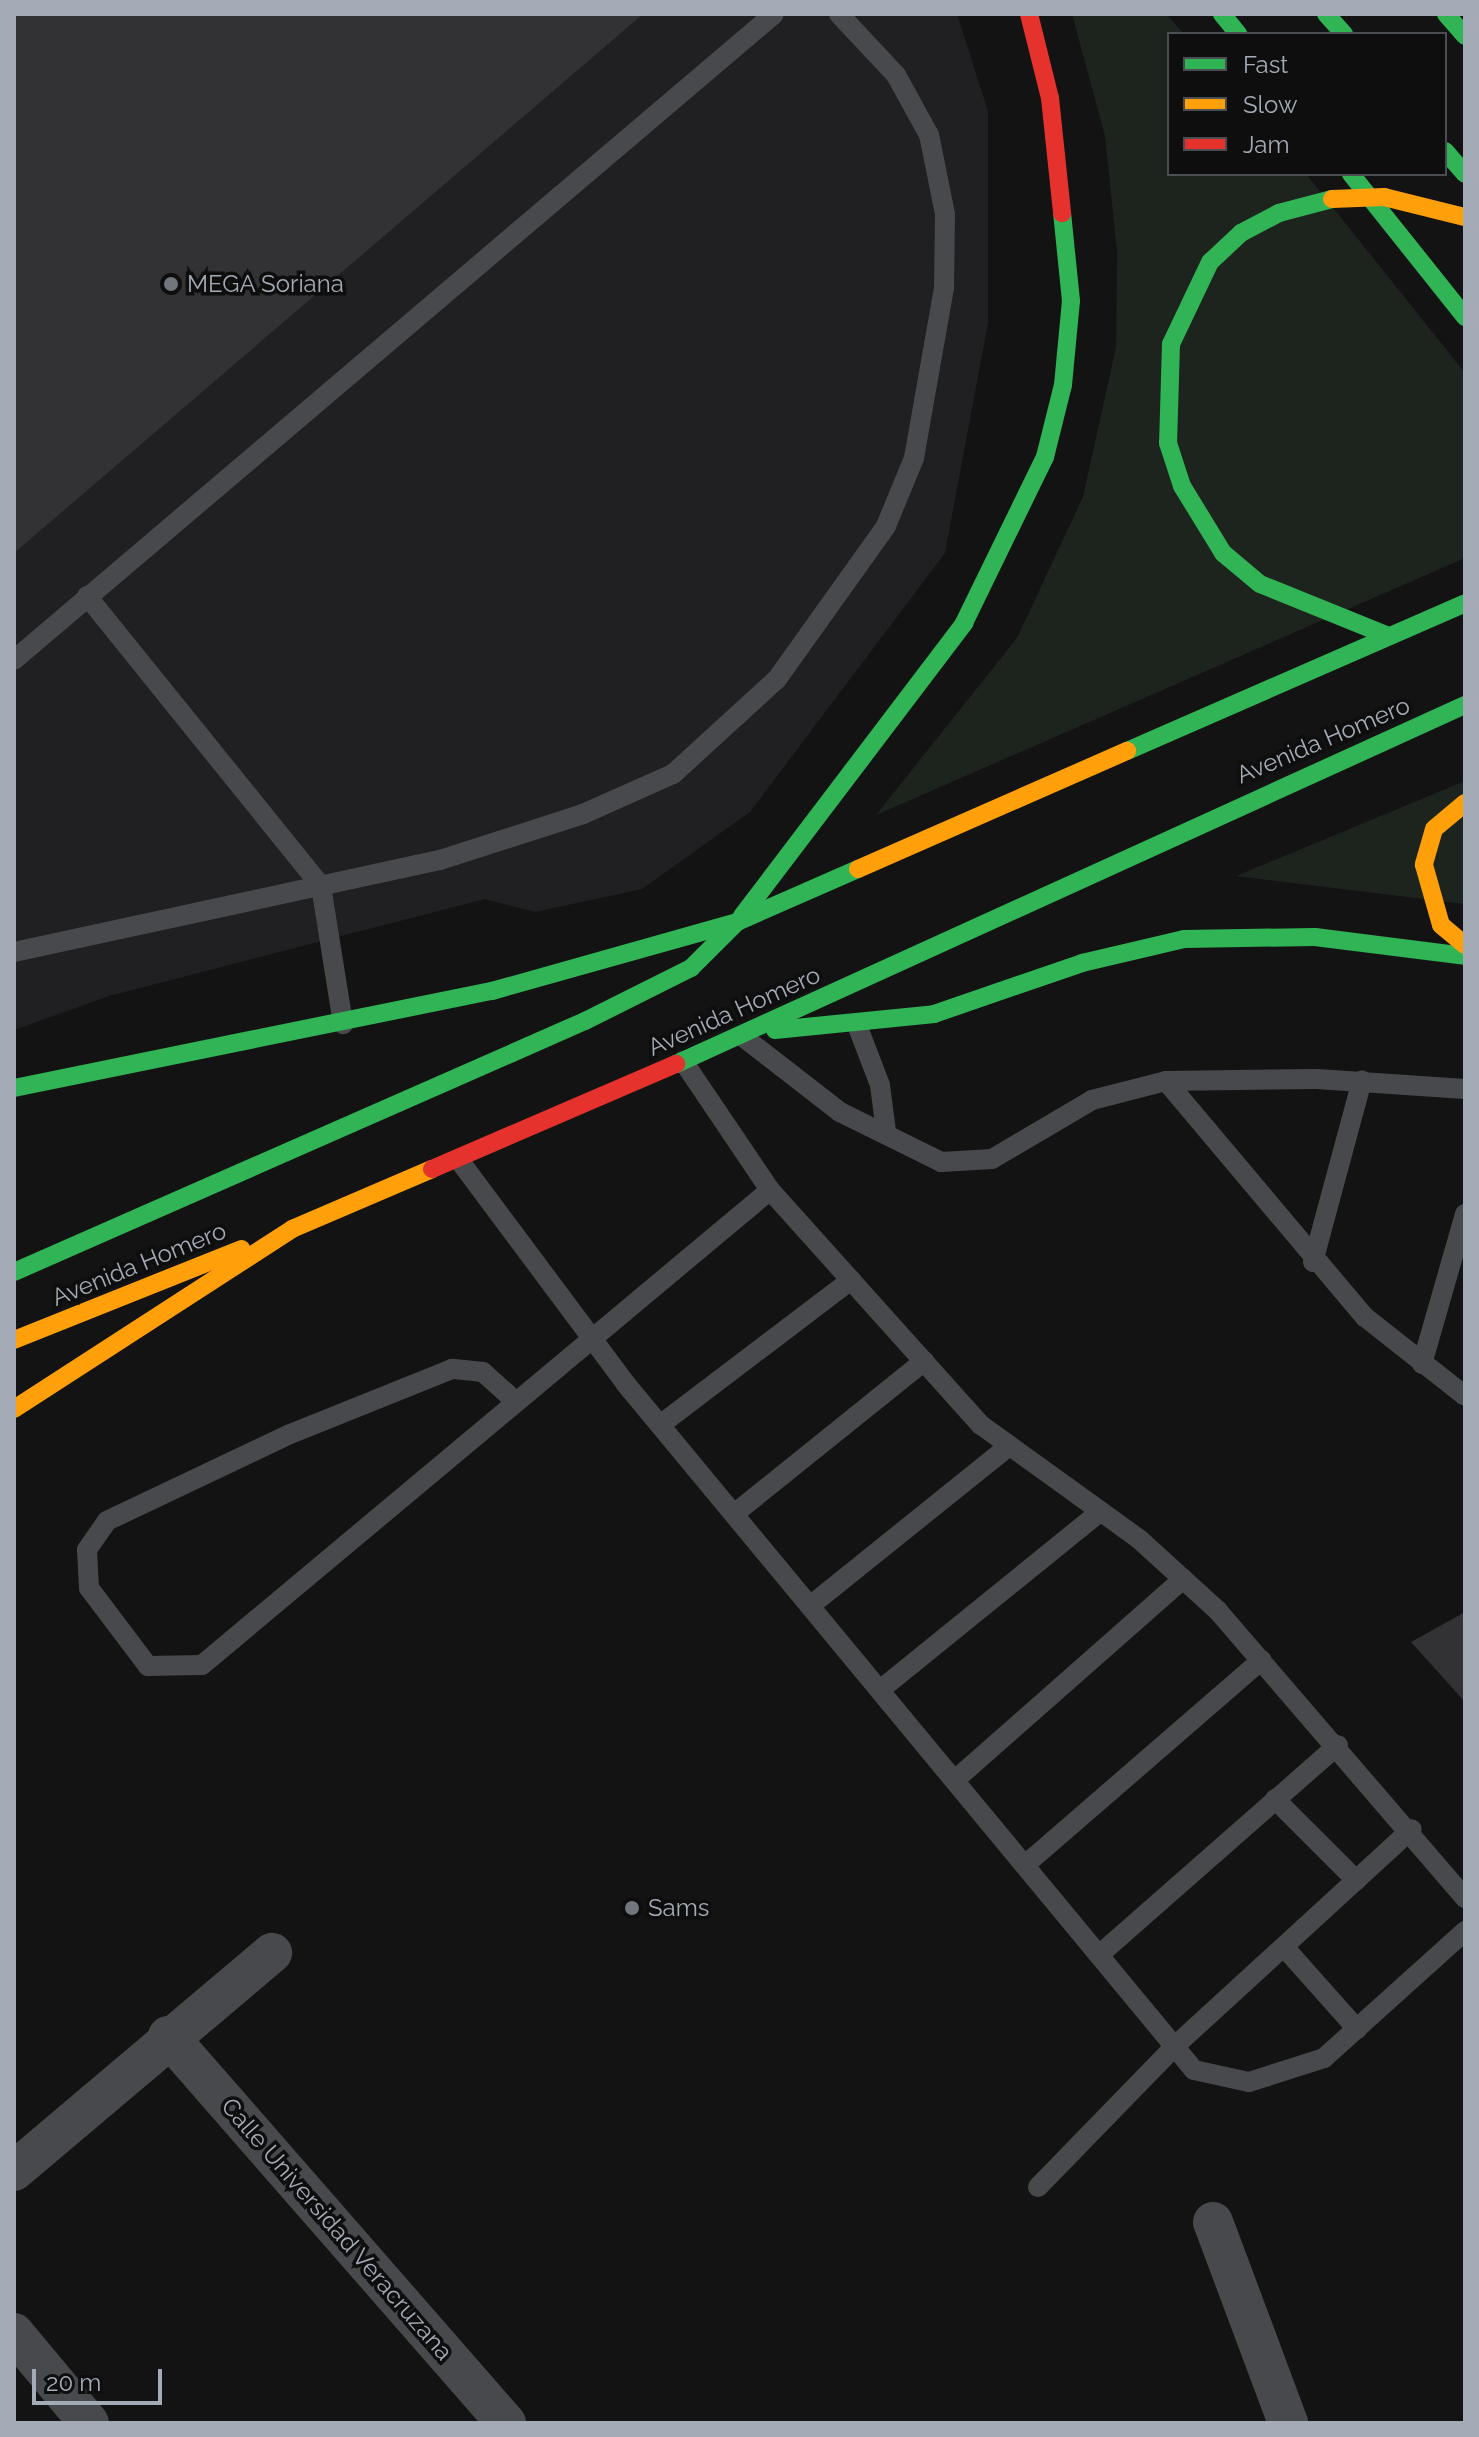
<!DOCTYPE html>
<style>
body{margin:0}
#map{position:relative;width:1479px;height:2437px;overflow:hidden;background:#131314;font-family:Raleway,sans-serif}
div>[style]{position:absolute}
.built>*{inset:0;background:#202022}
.green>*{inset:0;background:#1d241e}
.building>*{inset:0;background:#323234}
.lane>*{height:20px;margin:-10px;padding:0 10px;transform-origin:10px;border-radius:10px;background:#47494d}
.street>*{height:40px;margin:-20px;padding:0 20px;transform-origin:20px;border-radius:20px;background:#47494d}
.fast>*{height:18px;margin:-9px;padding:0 9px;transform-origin:9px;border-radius:9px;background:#30b455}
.slow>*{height:18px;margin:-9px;padding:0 9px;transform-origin:9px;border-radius:9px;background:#ff9f0a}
.jam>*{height:18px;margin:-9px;padding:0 9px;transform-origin:9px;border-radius:9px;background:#e5322d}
.slow-bridge>*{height:18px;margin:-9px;padding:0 9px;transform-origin:9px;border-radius:9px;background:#ff9f0a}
.dots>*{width:22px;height:22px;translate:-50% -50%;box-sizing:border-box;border:4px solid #0e0e0f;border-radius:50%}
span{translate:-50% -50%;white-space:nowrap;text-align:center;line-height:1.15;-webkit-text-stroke:7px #0e0e0f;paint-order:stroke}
.poi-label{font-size:24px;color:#a3abb6}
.left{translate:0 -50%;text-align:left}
.street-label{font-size:24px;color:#a3abb6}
.frame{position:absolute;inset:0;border:16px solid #a3abb6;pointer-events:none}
.legend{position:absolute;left:1167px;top:32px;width:280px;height:144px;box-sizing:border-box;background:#0e0e0f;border:2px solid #4a4d52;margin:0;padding:10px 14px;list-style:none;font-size:24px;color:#a3abb6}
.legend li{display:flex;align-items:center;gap:16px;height:40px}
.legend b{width:40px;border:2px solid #4a4d52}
.scale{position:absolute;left:32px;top:2369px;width:130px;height:36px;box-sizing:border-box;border:4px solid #a3abb6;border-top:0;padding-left:10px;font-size:24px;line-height:28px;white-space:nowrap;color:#a3abb6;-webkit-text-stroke:6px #0e0e0f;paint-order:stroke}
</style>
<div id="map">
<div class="built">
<i style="clip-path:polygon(14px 14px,957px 14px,988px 111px,988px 323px,945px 553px,750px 812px,642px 889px,535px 912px,485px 899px,109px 996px,14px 1030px)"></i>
</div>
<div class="green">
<i style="clip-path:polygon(1072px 14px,1166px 14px,1184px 34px,1169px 34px,1169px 174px,1306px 174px,1465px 373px,1465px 558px,876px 815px,1017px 638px,1083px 497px,1116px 347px,1117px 251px,1105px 136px)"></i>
<i style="clip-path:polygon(1465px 781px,1465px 904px,1236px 876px)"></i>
</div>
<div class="building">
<i style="clip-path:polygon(14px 14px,643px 14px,14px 553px)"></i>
<i style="clip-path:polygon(1465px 1612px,1465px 1702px,1411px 1642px)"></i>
</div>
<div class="lane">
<i style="left:87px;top:596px;width:373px;rotate:51.1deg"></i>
<i style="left:321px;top:886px;width:140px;rotate:80.9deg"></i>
<i style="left:14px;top:660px;width:997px;rotate:-40.36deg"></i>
<i style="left:14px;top:952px;width:436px;rotate:-12.2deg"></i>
<i style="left:440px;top:860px;width:150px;rotate:-17.8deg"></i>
<i style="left:583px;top:814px;width:98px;rotate:-24deg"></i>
<i style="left:673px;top:774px;width:141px;rotate:-42.4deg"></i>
<i style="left:777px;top:679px;width:188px;rotate:-54.5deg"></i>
<i style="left:886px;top:526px;width:74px;rotate:-67.6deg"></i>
<i style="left:914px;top:458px;width:173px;rotate:-80deg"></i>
<i style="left:944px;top:288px;width:74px;rotate:-89.2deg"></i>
<i style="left:945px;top:214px;width:81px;rotate:-101.4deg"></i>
<i style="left:929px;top:135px;width:68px;rotate:-118.8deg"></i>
<i style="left:896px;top:75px;width:83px;rotate:-133.1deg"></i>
<i style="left:857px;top:1025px;width:64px;rotate:69deg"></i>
<i style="left:880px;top:1085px;width:47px;rotate:82.7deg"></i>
<i style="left:742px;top:1036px;width:124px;rotate:37.8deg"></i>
<i style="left:840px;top:1112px;width:113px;rotate:26.3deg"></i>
<i style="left:941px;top:1162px;width:51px;rotate:-3.4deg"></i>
<i style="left:992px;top:1159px;width:116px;rotate:-30.5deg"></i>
<i style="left:1092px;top:1100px;width:76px;rotate:-14.4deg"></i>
<i style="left:1166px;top:1081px;width:151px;rotate:-0.8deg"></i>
<i style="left:1317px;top:1079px;width:148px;rotate:3.9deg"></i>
<i style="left:683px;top:1061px;width:156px;rotate:56deg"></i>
<i style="left:770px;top:1190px;width:316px;rotate:48.1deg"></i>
<i style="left:981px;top:1425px;width:195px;rotate:35.8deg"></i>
<i style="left:1139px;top:1539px;width:107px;rotate:42.3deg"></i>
<i style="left:1218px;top:1611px;width:379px;rotate:49.3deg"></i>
<i style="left:1166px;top:1081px;width:309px;rotate:49.9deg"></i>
<i style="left:1365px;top:1317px;width:127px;rotate:38.3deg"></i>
<i style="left:459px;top:1160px;width:278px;rotate:53.3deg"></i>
<i style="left:625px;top:1383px;width:892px;rotate:50.37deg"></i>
<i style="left:1194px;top:2070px;width:56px;rotate:12.3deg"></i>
<i style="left:1249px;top:2082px;width:79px;rotate:-17.7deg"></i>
<i style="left:1324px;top:2058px;width:190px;rotate:-42deg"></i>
<i style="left:1313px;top:1262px;width:188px;rotate:-74.9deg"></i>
<i style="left:1422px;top:1364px;width:156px;rotate:-74deg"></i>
<i style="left:514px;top:1400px;width:42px;rotate:-137.9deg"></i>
<i style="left:483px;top:1372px;width:31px;rotate:-174deg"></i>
<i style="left:452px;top:1369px;width:175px;rotate:158.1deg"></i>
<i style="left:290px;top:1434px;width:203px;rotate:154.6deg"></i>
<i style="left:107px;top:1521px;width:35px;rotate:125deg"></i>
<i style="left:87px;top:1550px;width:38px;rotate:87deg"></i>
<i style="left:89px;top:1588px;width:98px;rotate:52.9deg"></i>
<i style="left:148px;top:1666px;width:54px;rotate:-1.1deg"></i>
<i style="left:202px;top:1665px;width:740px;rotate:-39.9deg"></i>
<i style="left:660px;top:1425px;width:240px;rotate:-37.2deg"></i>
<i style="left:734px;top:1514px;width:244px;rotate:-38.8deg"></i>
<i style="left:810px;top:1606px;width:250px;rotate:-38.8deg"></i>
<i style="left:880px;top:1690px;width:284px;rotate:-39deg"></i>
<i style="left:955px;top:1780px;width:304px;rotate:-41.4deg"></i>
<i style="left:1275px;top:1799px;width:115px;rotate:45deg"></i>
<i style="left:1025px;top:1865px;width:313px;rotate:-40.9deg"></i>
<i style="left:1284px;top:1947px;width:110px;rotate:48.3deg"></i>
<i style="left:1099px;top:1955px;width:318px;rotate:-41.3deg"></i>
<i style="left:1038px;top:2187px;width:197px;rotate:-45.8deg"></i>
<i style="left:1175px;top:2046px;width:321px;rotate:-42.5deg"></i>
</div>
<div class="street">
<i style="left:168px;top:2036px;width:514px;rotate:48.87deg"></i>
<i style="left:14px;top:2171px;width:338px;rotate:-40.2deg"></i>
<i style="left:1213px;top:2222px;width:215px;rotate:69.5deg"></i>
<i style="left:14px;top:2333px;width:117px;rotate:50.2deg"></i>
</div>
<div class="fast">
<i style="left:1222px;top:14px;width:26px;rotate:51deg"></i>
<i style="left:1326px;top:14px;width:27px;rotate:48deg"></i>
<i style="left:1446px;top:14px;width:29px;rotate:49deg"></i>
<i style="left:1445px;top:151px;width:30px;rotate:49deg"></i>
<i style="left:1351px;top:174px;width:183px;rotate:51.4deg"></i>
<i style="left:1332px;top:199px;width:55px;rotate:165.2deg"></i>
<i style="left:1279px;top:213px;width:43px;rotate:152.2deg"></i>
<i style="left:1241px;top:233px;width:42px;rotate:136.9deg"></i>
<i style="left:1210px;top:262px;width:91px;rotate:115.4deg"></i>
<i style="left:1171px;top:344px;width:99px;rotate:91.7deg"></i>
<i style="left:1168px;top:443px;width:45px;rotate:72deg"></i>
<i style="left:1182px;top:486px;width:79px;rotate:58.5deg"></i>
<i style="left:1223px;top:553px;width:48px;rotate:40deg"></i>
<i style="left:1260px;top:584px;width:139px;rotate:22deg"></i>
<i style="left:1127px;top:751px;width:369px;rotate:-23.6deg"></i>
<i style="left:742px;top:916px;width:368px;rotate:-52.8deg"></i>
<i style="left:964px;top:623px;width:185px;rotate:-64deg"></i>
<i style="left:1045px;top:457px;width:74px;rotate:-76deg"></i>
<i style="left:1063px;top:385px;width:84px;rotate:-84.6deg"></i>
<i style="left:1071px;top:301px;width:88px;rotate:-95.8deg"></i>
<i style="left:775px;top:1030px;width:160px;rotate:-5.7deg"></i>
<i style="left:934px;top:1014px;width:157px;rotate:-19deg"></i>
<i style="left:1082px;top:963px;width:105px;rotate:-13.2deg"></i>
<i style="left:1184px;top:939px;width:131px;rotate:-0.9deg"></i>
<i style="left:1315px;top:937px;width:151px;rotate:7.2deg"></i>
<i style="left:676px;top:1064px;width:867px;rotate:-24.47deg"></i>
<i style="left:14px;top:1088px;width:488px;rotate:-11.5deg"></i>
<i style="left:492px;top:991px;width:255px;rotate:-15.7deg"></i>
<i style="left:737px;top:922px;width:132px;rotate:-23.7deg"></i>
<i style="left:14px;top:1272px;width:624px;rotate:-23.73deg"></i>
<i style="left:585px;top:1021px;width:119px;rotate:-26.6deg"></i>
<i style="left:691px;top:968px;width:65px;rotate:-45deg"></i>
</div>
<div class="slow">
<i style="left:1465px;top:803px;width:40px;rotate:140deg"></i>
<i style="left:1434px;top:829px;width:37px;rotate:106deg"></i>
<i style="left:1424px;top:865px;width:62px;rotate:74.2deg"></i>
<i style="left:1441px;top:925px;width:31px;rotate:40deg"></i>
<i style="left:858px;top:869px;width:294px;rotate:-23.7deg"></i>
<i style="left:14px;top:1340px;width:245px;rotate:-21.8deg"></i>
<i style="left:14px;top:1409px;width:331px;rotate:-32.9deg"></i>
<i style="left:292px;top:1229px;width:152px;rotate:-23.2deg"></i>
</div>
<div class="jam">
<i style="left:1029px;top:14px;width:87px;rotate:76deg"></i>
<i style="left:1050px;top:98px;width:116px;rotate:84deg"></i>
<i style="left:432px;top:1169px;width:266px;rotate:-23.3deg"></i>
</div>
<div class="slow-bridge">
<i style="left:1332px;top:199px;width:52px;rotate:-2.2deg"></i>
<i style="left:1384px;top:197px;width:83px;rotate:13.9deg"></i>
</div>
<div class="dots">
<i style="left:171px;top:284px;background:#71767d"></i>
<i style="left:632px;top:1908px;background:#71767d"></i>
</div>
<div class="poi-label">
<span class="left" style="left:187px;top:284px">MEGA Soriana</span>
<span class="left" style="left:648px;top:1908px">Sams</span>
</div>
<div class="street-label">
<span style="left:1323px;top:740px;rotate:-23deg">Avenida Homero</span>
<span style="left:734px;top:1011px;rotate:-24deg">Avenida Homero</span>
<span style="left:139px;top:1264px;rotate:-22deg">Avenida Homero</span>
<span style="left:337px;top:2229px;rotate:49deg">Calle Universidad Veracruzana</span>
</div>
<div class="frame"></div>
<ul class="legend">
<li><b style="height:10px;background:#30b455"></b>Fast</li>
<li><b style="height:10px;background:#ff9f0a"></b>Slow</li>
<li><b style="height:10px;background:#e5322d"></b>Jam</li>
</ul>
<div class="scale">20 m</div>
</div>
